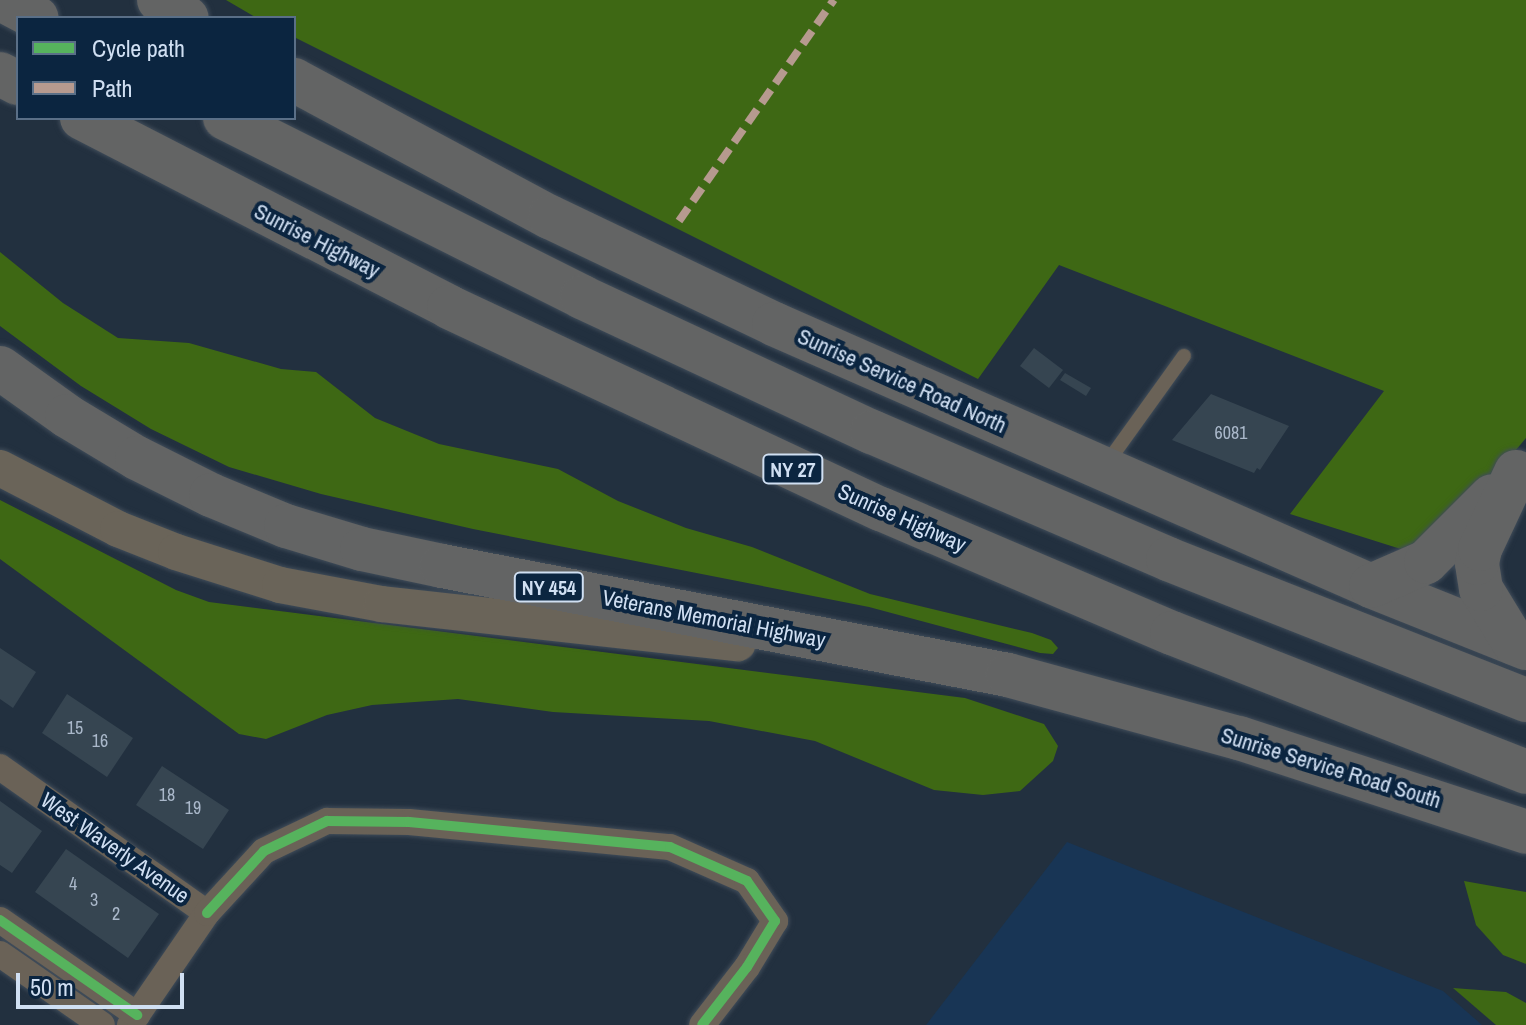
<!DOCTYPE html>
<style>
body{margin:0}
#map{position:relative;width:1526px;height:1025px;overflow:hidden;background:#22303f;font-family:"Archivo Narrow",sans-serif}
div>[style]{position:absolute}
.built>*{inset:0;background:#183555}
.forest>*{inset:0;background:#3e6814}
.building>*{inset:0;background:#364551}
.roads{filter:drop-shadow(0 0 2px #404c59) drop-shadow(0 0 2px #404c59)}
.lane>*{height:14px;margin:-7px;padding:0 7px;transform-origin:7px;border-radius:7px;background:#6a6257}
.street>*{height:26px;margin:-13px;padding:0 13px;transform-origin:13px;border-radius:13px;background:#6a6257}
.secondary>*{height:36px;margin:-18px;padding:0 18px;transform-origin:18px;border-radius:18px;background:#6a6459}
.highway>*{height:44px;margin:-22px;padding:0 22px;transform-origin:22px;border-radius:22px;background:#636464}
.quiet>*{height:8px;margin-top:-4px;transform-origin:0;background:repeating-linear-gradient(90deg,#b69a8f 0 16px,transparent 0 24px)}
.cycleway>*{height:10px;margin:-5px;padding:0 5px;transform-origin:5px;border-radius:5px;background:#56b35d}
span{translate:-50% -50%;white-space:nowrap;text-align:center;line-height:1.15;-webkit-text-stroke:8px #0b2540;paint-order:stroke}
.number-label{font-size:18px;color:#aab8ca}
.number-label span{-webkit-text-stroke-width:0}
.shield-label span{padding:2px 6px;background:#0b2540;border:2px solid;border-radius:6px;-webkit-text-stroke-width:0}
.shield-label{font-size:20px;color:#d0dff2;font-weight:700}
.street-label{font-size:22px;color:#d0dff2}
.legend{position:absolute;left:16px;top:16px;width:280px;height:104px;box-sizing:border-box;background:#0b2540;border:2px solid #5a6f87;margin:0;padding:10px 14px;list-style:none;font-size:24px;color:#d0dff2}
.legend li{display:flex;align-items:center;gap:16px;height:40px}
.legend b{width:40px;border:2px solid #5a6f87}
.scale{position:absolute;left:16px;top:973px;width:168px;height:36px;box-sizing:border-box;border:4px solid #d0dff2;border-top:0;padding-left:10px;font-size:24px;line-height:28px;white-space:nowrap;color:#d0dff2;-webkit-text-stroke:6px #0b2540;paint-order:stroke}
</style>
<div id="map">
<div class="built">
<i style="clip-path:polygon(1067px 842px,1443px 991px,1482px 1025px,926px 1025px)"></i>
</div>
<div class="forest">
<i style="clip-path:polygon(226px 0,1526px 0,1526px 438px,1426px 557px,1290px 514px,1384px 391px,1059px 265px,978px 379px,294px 37px,294px 18px,257px 18px)"></i>
<i style="clip-path:polygon(0 252px,63px 303px,118px 338px,189px 343px,281px 369px,316px 372px,375px 418px,439px 444px,558px 469px,618px 501px,686px 528px,752px 547px,870px 594px,1032px 633px,1051px 640px,1058px 648px,1053px 654px,1040px 653px,869px 607px,473px 529px,321px 494px,229px 467px,151px 429px,81px 386px,0 326px)"></i>
<i style="clip-path:polygon(0 500px,176px 590px,209px 602px,965px 698px,1044px 724px,1058px 746px,1053px 761px,1020px 791px,983px 795px,934px 790px,815px 741px,709px 721px,553px 712px,458px 699px,372px 705px,327px 715px,266px 739px,239px 734px,0 559px)"></i>
<i style="clip-path:polygon(1464px 881px,1526px 892px,1526px 964px,1503px 955px,1476px 925px)"></i>
<i style="clip-path:polygon(1453px 988px,1506px 992px,1526px 1003px,1526px 1025px,1496px 1025px)"></i>
</div>
<div class="building">
<i style="clip-path:polygon(1034px 348px,1063px 370px,1049px 388px,1020px 366px)"></i>
<i style="clip-path:polygon(1065px 373px,1091px 388px,1086px 396px,1060px 380px)"></i>
<i style="clip-path:polygon(1211px 394px,1289px 426px,1260px 470px,1257px 468px,1254px 473px,1172px 440px)"></i>
<i style="clip-path:polygon(0 648px,36px 672px,13px 708px,0 699px)"></i>
<i style="clip-path:polygon(67px 694px,133px 738px,107px 777px,42px 733px)"></i>
<i style="clip-path:polygon(162px 766px,229px 810px,203px 849px,136px 805px)"></i>
<i style="clip-path:polygon(0 801px,42px 831px,12px 873px,0 865px)"></i>
<i style="clip-path:polygon(66px 849px,159px 914px,128px 958px,35px 892px)"></i>
</div>
<div class="roads">
<div class="lane">
<i style="left:1107px;top:463px;width:132px;rotate:-54.3deg"></i>
</div>
<div class="street">
<i style="left:0;top:767px;width:253px;rotate:35.2deg"></i>
<i style="left:207px;top:913px;width:136px;rotate:124.5deg"></i>
<i style="left:207px;top:913px;width:84px;rotate:-47.4deg"></i>
<i style="left:264px;top:851px;width:70px;rotate:-25.5deg"></i>
<i style="left:327px;top:821px;width:82px;rotate:0.7deg"></i>
<i style="left:409px;top:822px;width:262px;rotate:5.5deg"></i>
<i style="left:670px;top:847px;width:84px;rotate:23.8deg"></i>
<i style="left:747px;top:881px;width:49px;rotate:55deg"></i>
<i style="left:775px;top:921px;width:54px;rotate:121.3deg"></i>
<i style="left:747px;top:967px;width:73px;rotate:127.8deg"></i>
<i style="left:0;top:920px;width:167px;rotate:34.7deg"></i>
<i style="left:0;top:954px;width:124px;rotate:34.8deg"></i>
</div>
<div class="secondary">
<i style="left:0;top:468px;width:133px;rotate:27.3deg"></i>
<i style="left:118px;top:529px;width:62px;rotate:21.6deg"></i>
<i style="left:176px;top:552px;width:109px;rotate:17.6deg"></i>
<i style="left:280px;top:585px;width:104px;rotate:10.6deg"></i>
<i style="left:382px;top:604px;width:358px;rotate:6.3deg"></i>
</div>
<div class="highway">
<i style="left:3px;top:0;width:38px;rotate:28deg"></i>
<i style="left:159px;top:0;width:33px;rotate:33deg"></i>
<i style="left:0;top:74px;width:20px;rotate:27deg"></i>
<i style="left:294px;top:80px;width:290px;rotate:28.2deg"></i>
<i style="left:550px;top:217px;width:248px;rotate:25.5deg"></i>
<i style="left:774px;top:324px;width:652px;rotate:23.69deg"></i>
<i style="left:1371px;top:586px;width:167px;rotate:21.8deg"></i>
<i style="left:82px;top:118px;width:413px;rotate:27.2deg"></i>
<i style="left:449px;top:307px;width:477px;rotate:25.1deg"></i>
<i style="left:881px;top:509px;width:316px;rotate:23.1deg"></i>
<i style="left:1172px;top:633px;width:380px;rotate:21.4deg"></i>
<i style="left:225px;top:118px;width:399px;rotate:26.6deg"></i>
<i style="left:582px;top:297px;width:320px;rotate:25deg"></i>
<i style="left:872px;top:432px;width:322px;rotate:23.2deg"></i>
<i style="left:1168px;top:559px;width:385px;rotate:21.5deg"></i>
<i style="left:0;top:368px;width:82px;rotate:35.6deg"></i>
<i style="left:67px;top:416px;width:82px;rotate:31deg"></i>
<i style="left:137px;top:458px;width:83px;rotate:26.6deg"></i>
<i style="left:211px;top:495px;width:81px;rotate:22.5deg"></i>
<i style="left:286px;top:526px;width:79px;rotate:16.8deg"></i>
<i style="left:362px;top:549px;width:82px;rotate:12deg"></i>
<i style="left:442px;top:566px;width:576px;rotate:10.9deg"></i>
<i style="left:1008px;top:675px;width:239px;rotate:15.3deg"></i>
<i style="left:1239px;top:738px;width:302px;rotate:18.1deg"></i>
<i style="left:1371px;top:586px;width:60px;rotate:-23.6deg"></i>
<i style="left:1426px;top:562px;width:93px;rotate:-45deg"></i>
<i style="left:1514px;top:643px;width:63px;rotate:-121.4deg"></i>
<i style="left:1481px;top:589px;width:26px;rotate:-99deg"></i>
<i style="left:1477px;top:563px;width:14px;rotate:-78deg"></i>
<i style="left:1480px;top:549px;width:85px;rotate:-64.9deg"></i>
</div>
</div>
<div class="quiet">
<i style="left:679px;top:221px;width:270px;rotate:-55deg"></i>
</div>
<div class="cycleway">
<i style="left:207px;top:913px;width:84px;rotate:-47.4deg"></i>
<i style="left:264px;top:851px;width:70px;rotate:-25.5deg"></i>
<i style="left:327px;top:821px;width:82px;rotate:0.7deg"></i>
<i style="left:409px;top:822px;width:262px;rotate:5.5deg"></i>
<i style="left:670px;top:847px;width:84px;rotate:23.8deg"></i>
<i style="left:747px;top:881px;width:49px;rotate:55deg"></i>
<i style="left:775px;top:921px;width:54px;rotate:121.3deg"></i>
<i style="left:747px;top:967px;width:73px;rotate:127.8deg"></i>
<i style="left:0;top:920px;width:167px;rotate:34.7deg"></i>
</div>
<div class="number-label">
<span style="left:1231px;top:433px">6081</span>
<span style="left:75px;top:728px">15</span>
<span style="left:100px;top:741px">16</span>
<span style="left:167px;top:795px">18</span>
<span style="left:193px;top:808px">19</span>
<span style="left:73px;top:884px">4</span>
<span style="left:94px;top:900px">3</span>
<span style="left:116px;top:914px">2</span>
</div>
<div class="shield-label">
<span style="left:793px;top:469px">NY 27</span>
<span style="left:549px;top:587px">NY 454</span>
</div>
<div class="street-label">
<span style="left:317px;top:241px;rotate:27deg">Sunrise Highway</span>
<span style="left:902px;top:381px;rotate:24deg">Sunrise Service Road North</span>
<span style="left:902px;top:518px;rotate:24deg">Sunrise Highway</span>
<span style="left:714px;top:619px;rotate:11deg">Veterans Memorial Highway</span>
<span style="left:1331px;top:768px;rotate:17deg">Sunrise Service Road South</span>
<span style="left:115px;top:848px;rotate:35deg">West Waverly Avenue</span>
</div>
<ul class="legend">
<li><b style="height:10px;background:#56b35d"></b>Cycle path</li>
<li><b style="height:10px;background:#b69a8f"></b>Path</li>
</ul>
<div class="scale">50 m</div>
</div>
